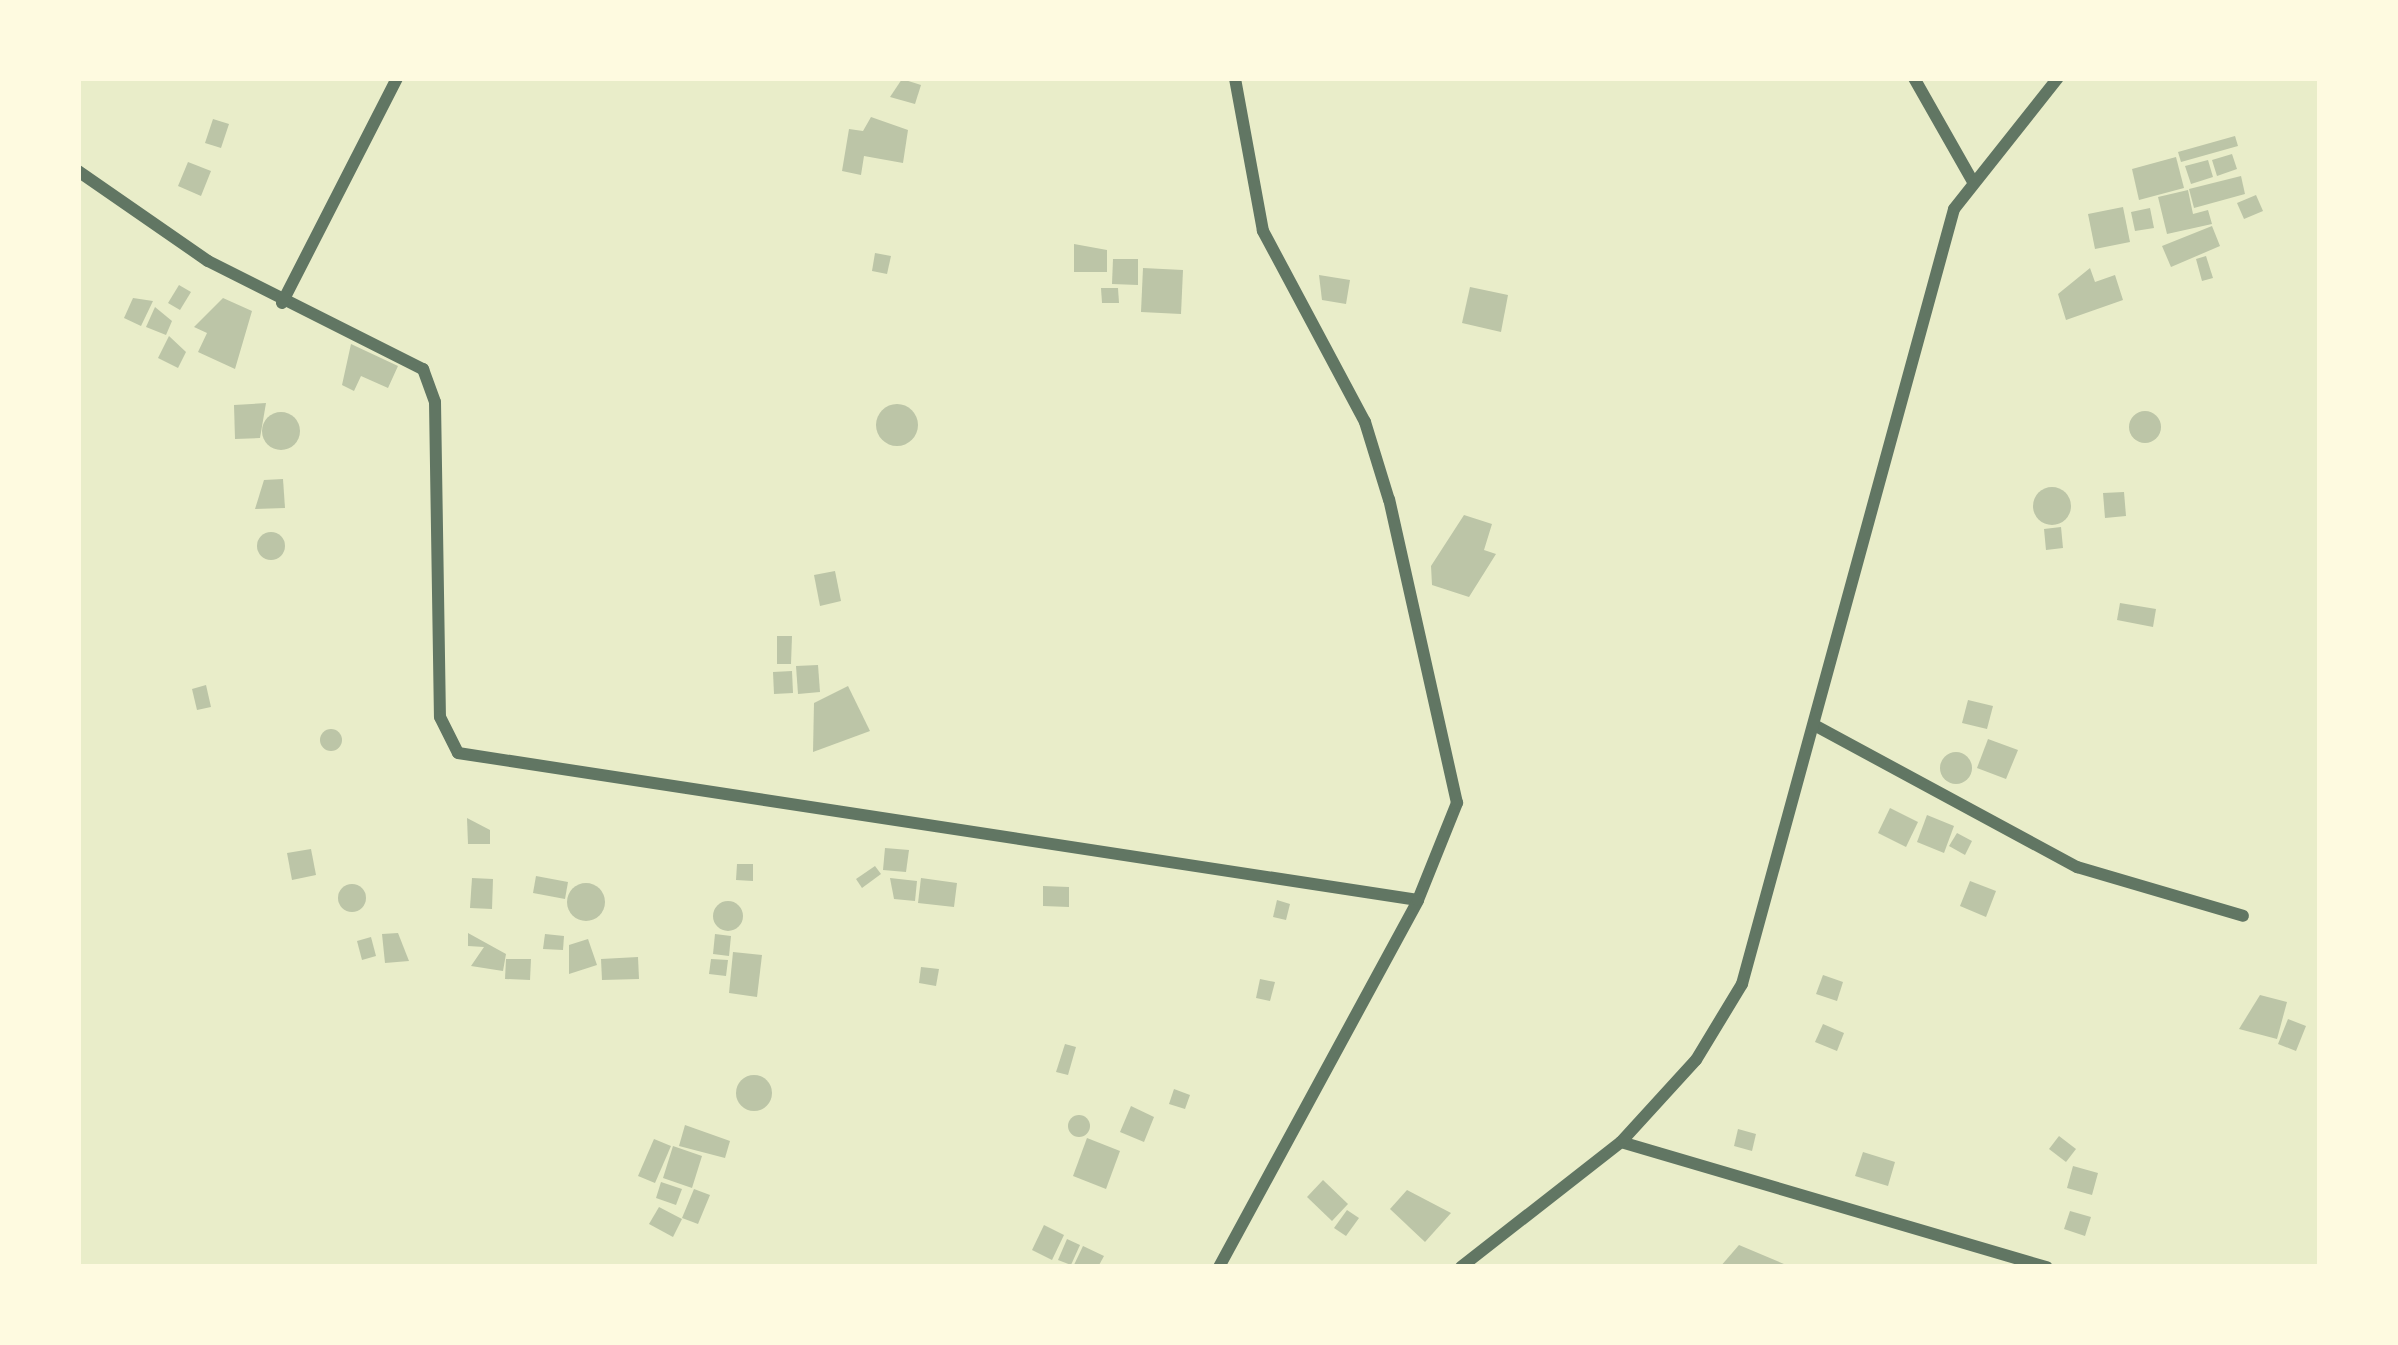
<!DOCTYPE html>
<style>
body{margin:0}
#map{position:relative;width:2398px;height:1345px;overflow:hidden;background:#e9edc9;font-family:"Libre Baskerville",serif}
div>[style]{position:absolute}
.building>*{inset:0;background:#bcc5a7}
.round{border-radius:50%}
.minor>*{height:12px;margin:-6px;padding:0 6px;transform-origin:6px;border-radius:6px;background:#617663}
span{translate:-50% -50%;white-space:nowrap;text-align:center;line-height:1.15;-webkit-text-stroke:9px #fefae0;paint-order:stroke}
.frame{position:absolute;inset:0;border:81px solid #fefae0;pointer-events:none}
</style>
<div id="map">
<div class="building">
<i style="clip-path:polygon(902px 79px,921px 85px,915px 104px,890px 97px)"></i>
<i style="clip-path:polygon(871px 117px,908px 130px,903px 163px,864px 156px,861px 175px,842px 171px,849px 129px,863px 131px)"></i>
<i style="clip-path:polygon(213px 119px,229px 124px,221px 148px,205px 143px)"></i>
<i style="clip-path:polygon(2235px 136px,2238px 146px,2181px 162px,2178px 152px)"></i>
<i style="clip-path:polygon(2232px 154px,2237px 169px,2217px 176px,2212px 160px)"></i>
<i style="clip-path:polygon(2176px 157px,2184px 188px,2139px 200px,2132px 169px)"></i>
<i style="clip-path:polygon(2208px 160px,2213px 177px,2191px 184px,2185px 166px)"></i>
<i style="clip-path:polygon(188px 162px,211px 171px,201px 196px,178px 186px)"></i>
<i style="clip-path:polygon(2241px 176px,2245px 194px,2194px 208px,2189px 189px)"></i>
<i style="clip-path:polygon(2188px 190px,2193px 214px,2208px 210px,2212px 224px,2167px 234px,2158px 197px)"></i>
<i style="clip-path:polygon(2256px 195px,2263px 211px,2244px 219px,2237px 203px)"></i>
<i style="clip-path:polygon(2123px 207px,2130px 242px,2095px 249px,2088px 214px)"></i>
<i style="clip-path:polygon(2150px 208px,2154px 228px,2135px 231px,2131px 212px)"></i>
<i style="clip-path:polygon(2212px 226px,2220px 246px,2171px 267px,2162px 246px)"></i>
<i style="clip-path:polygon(1074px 244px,1107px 250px,1107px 272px,1074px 272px)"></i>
<i style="clip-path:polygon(875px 253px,891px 256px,887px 274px,872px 271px)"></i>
<i style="clip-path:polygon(2206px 256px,2213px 278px,2202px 281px,2196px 259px)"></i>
<i style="clip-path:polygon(1113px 259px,1138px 259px,1138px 285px,1112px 284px)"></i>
<i style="clip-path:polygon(1143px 268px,1183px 270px,1181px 314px,1141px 312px)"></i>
<i style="clip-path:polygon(2090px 268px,2095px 282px,2115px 275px,2123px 300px,2066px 320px,2058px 294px)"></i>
<i style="clip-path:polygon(1319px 275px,1350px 280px,1346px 304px,1322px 300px)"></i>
<i style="clip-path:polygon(179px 285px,191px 292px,180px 310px,168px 303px)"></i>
<i style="clip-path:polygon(1470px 287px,1508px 295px,1501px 332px,1462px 323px)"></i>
<i style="clip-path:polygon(1101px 288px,1118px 288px,1119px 303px,1102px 303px)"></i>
<i style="clip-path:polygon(133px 298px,153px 301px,141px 326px,124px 318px)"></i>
<i style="clip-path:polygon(223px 298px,252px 311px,235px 369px,198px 352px,207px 333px,194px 327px)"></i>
<i style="clip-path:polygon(155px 307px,172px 321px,166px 335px,146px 327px)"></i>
<i style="clip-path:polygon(169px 336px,186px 352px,178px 368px,158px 358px)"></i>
<i style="clip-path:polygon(351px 344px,398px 366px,388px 388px,361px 376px,354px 391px,342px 385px)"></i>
<i style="clip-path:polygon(266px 403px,260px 438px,235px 439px,234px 405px)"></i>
<i class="round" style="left:876px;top:404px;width:42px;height:42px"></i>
<i class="round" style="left:2129px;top:411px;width:32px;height:32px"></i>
<i class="round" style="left:262px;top:412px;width:38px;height:38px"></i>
<i style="clip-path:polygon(283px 479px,285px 508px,255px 509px,264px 480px)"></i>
<i class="round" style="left:2033px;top:487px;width:38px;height:38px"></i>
<i style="clip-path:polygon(2124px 492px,2126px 516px,2105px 518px,2103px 493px)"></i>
<i style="clip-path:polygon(1464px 515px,1492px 524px,1484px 550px,1496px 554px,1469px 597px,1432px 585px,1431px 566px)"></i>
<i style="clip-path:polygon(2061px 527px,2063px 548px,2046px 550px,2044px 529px)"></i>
<i class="round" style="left:257px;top:532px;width:28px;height:28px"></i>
<i style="clip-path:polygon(835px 571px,841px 601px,820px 606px,814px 575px)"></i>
<i style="clip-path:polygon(2120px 603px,2156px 609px,2153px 627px,2117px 620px)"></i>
<i style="clip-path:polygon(777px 636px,792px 636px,791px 664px,777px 664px)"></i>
<i style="clip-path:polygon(818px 665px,820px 692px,798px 694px,796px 666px)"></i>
<i style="clip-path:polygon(792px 671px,793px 693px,774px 694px,773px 672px)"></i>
<i style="clip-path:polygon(206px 685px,211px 707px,197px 710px,192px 689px)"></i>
<i style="clip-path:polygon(848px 686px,870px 731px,813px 752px,814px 703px)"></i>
<i style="clip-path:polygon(1968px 700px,1993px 706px,1987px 729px,1962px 723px)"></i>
<i class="round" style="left:320px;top:729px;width:22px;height:22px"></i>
<i style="clip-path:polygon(1988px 739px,2018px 750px,2006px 779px,1977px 768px)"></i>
<i class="round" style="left:1940px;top:752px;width:32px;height:32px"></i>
<i style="clip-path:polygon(1890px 808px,1918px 822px,1906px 847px,1878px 833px)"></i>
<i style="clip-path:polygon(1927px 815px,1954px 826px,1944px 853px,1917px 842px)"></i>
<i style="clip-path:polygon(467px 818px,490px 830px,490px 844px,468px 844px)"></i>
<i style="clip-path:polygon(1957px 833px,1972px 841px,1965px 855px,1949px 846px)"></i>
<i style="clip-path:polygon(885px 848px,909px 850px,906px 872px,883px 870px)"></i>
<i style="clip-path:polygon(311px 849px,316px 875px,292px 880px,287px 853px)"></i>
<i style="clip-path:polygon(737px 864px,753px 864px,753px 881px,736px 880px)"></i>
<i style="clip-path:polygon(875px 866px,881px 874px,862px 888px,856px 879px)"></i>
<i style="clip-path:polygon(536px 876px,568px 882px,565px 899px,533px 893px)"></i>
<i style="clip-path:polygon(472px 878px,493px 879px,492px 909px,470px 908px)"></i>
<i style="clip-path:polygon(890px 878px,917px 881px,915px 901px,894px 899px)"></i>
<i style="clip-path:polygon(921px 878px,957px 883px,954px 907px,918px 903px)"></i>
<i style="clip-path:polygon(1970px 881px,1996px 891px,1986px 917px,1960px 906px)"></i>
<i class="round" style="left:567px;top:883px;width:38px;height:38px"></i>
<i class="round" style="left:338px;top:884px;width:28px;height:28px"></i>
<i style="clip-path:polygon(1043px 886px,1069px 887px,1069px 907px,1043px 906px)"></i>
<i style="clip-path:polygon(1277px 900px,1290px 904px,1286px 920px,1273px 917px)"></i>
<i class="round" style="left:713px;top:901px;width:30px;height:30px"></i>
<i style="clip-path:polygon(398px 933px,409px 961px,385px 963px,382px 934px)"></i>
<i style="clip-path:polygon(468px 933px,506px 954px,503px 971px,471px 966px,484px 947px,468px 946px)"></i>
<i style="clip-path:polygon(545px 934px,564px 936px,563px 950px,543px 949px)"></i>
<i style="clip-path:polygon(715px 934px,731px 936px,729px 956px,713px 954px)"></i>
<i style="clip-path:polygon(371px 937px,376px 956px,362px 960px,357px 941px)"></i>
<i style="clip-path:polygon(588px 939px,597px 965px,569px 974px,569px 945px)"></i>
<i style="clip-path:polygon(733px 952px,762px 955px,757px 997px,729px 993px)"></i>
<i style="clip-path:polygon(638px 957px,639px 979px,602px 980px,601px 959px)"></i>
<i style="clip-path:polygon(506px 959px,531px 959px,530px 980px,505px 979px)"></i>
<i style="clip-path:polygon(711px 959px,728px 960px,726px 976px,709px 974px)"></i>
<i style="clip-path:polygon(921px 967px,939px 969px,936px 986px,919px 983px)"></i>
<i style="clip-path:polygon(1823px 975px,1843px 982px,1837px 1001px,1816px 994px)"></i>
<i style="clip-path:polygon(1260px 979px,1275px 982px,1270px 1001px,1256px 998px)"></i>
<i style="clip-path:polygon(2260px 995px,2287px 1002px,2277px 1039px,2239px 1029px)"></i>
<i style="clip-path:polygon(2288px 1019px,2306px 1026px,2296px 1051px,2278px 1044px)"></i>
<i style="clip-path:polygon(1823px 1024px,1844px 1033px,1837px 1051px,1815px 1042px)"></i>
<i style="clip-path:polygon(1065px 1044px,1076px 1047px,1068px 1075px,1056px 1072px)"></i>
<i class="round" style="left:736px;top:1075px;width:36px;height:36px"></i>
<i style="clip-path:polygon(1174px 1089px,1190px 1095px,1185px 1109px,1169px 1104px)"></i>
<i style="clip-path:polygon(1131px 1106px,1154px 1117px,1144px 1142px,1120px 1132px)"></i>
<i class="round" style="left:1068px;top:1115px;width:22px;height:22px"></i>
<i style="clip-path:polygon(685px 1125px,730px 1141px,725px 1158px,679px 1146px)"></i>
<i style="clip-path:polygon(1738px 1129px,1756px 1134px,1752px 1151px,1734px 1146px)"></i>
<i style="clip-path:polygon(2059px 1136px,2076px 1149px,2066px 1162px,2049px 1149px)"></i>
<i style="clip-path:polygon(1087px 1138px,1120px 1151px,1106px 1189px,1073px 1176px)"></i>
<i style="clip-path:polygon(654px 1139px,671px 1146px,655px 1183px,638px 1176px)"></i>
<i style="clip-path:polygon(673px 1146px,702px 1156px,692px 1188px,663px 1178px)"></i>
<i style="clip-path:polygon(1863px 1152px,1895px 1162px,1888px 1186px,1855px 1176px)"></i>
<i style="clip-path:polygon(2073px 1166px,2098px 1173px,2092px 1195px,2067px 1188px)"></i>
<i style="clip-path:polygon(1323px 1180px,1348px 1204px,1332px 1221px,1307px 1197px)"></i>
<i style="clip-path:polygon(661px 1182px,682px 1189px,676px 1205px,656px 1198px)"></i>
<i style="clip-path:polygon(694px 1189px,710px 1195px,698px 1224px,682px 1218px)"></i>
<i style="clip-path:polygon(1407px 1190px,1451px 1213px,1425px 1242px,1390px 1209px)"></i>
<i style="clip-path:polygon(659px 1207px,682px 1219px,673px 1237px,649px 1224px)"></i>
<i style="clip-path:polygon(1347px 1210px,1359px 1218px,1346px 1236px,1334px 1228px)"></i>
<i style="clip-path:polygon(2070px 1211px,2091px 1217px,2085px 1236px,2064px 1229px)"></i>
<i style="clip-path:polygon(1044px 1225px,1064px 1235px,1052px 1260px,1032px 1250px)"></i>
<i style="clip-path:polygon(1067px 1239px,1080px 1245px,1071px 1265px,1058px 1260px)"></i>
<i style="clip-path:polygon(1739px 1245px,1791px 1267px,1720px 1267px)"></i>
<i style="clip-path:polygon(1083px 1246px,1104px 1256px,1098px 1267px,1073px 1267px)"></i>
</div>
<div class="minor">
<i style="left:1914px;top:78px;width:120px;rotate:60.4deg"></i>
<i style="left:78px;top:171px;width:158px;rotate:34.7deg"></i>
<i style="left:208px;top:261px;width:241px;rotate:26.7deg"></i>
<i style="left:423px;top:369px;width:35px;rotate:70deg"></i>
<i style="left:435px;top:402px;width:315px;rotate:89.1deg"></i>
<i style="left:440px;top:717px;width:40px;rotate:63.4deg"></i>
<i style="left:458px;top:753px;width:971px;rotate:8.71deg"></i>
<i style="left:282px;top:303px;width:253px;rotate:-62.9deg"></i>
<i style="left:1816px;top:726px;width:297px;rotate:28.4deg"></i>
<i style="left:2077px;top:867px;width:173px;rotate:16.4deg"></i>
<i style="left:1621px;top:1142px;width:444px;rotate:16.4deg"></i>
<i style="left:1219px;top:1267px;width:417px;rotate:-61.5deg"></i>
<i style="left:1418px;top:900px;width:105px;rotate:-68.1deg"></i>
<i style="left:1457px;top:803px;width:311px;rotate:-102.6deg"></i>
<i style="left:1389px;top:500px;width:82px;rotate:-107.1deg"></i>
<i style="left:1365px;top:422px;width:217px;rotate:-118.1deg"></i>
<i style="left:1263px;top:231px;width:156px;rotate:-100.4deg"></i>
<i style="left:1461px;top:1267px;width:203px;rotate:-38deg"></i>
<i style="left:1621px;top:1142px;width:111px;rotate:-47.6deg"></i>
<i style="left:1696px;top:1060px;width:89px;rotate:-58.8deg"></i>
<i style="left:1742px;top:984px;width:803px;rotate:-74.7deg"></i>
<i style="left:1954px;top:209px;width:167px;rotate:-51.6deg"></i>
</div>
<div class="frame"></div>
</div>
